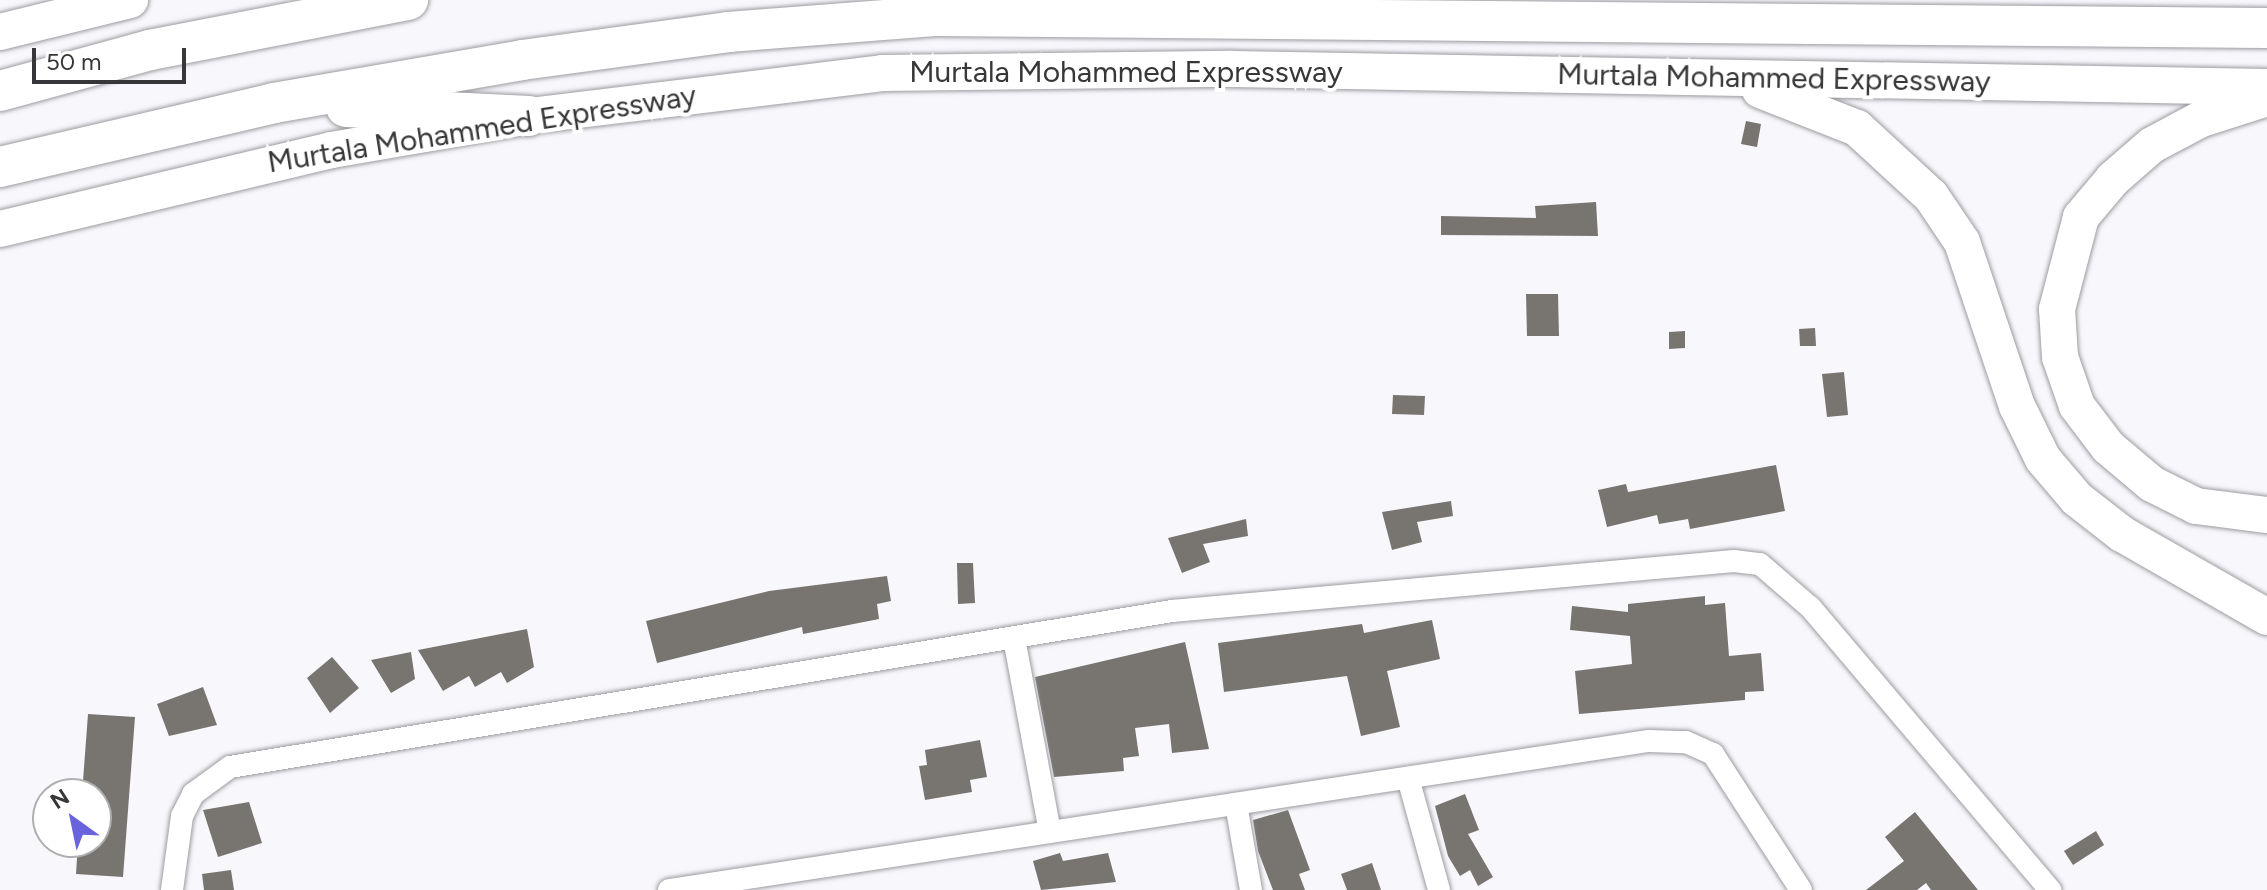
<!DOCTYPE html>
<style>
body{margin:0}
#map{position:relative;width:2267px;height:890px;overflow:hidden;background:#f8f7fc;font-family:Figtree,sans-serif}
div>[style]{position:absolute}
.building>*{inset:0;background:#787571}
.roads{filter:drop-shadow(0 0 2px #9d9ca1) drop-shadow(0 0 2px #9d9ca1)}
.minor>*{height:22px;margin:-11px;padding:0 11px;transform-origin:11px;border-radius:11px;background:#fff}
.trunk>*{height:36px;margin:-18px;padding:0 18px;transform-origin:18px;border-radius:18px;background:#fff}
.motorway>*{height:40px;margin:-20px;padding:0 20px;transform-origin:20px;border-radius:20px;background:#fff}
span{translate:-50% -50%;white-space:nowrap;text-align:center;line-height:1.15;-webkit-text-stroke:8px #fff;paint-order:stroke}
.street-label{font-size:30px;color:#373739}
.north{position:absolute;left:32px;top:778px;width:80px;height:80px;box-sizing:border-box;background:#fff;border:2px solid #afafb0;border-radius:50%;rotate:327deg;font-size:22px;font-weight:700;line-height:32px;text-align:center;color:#373739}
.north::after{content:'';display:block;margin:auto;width:28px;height:36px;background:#6964de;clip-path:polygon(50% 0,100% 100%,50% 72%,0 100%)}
.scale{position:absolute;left:32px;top:48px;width:154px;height:36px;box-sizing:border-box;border:4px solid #373739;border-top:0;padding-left:10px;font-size:24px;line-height:28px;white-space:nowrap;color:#373739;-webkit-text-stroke:6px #fff;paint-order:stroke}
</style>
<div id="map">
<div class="building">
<i style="clip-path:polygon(1746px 121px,1761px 124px,1757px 147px,1741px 144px)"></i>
<i style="clip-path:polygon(1596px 202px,1598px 236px,1441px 235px,1441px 216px,1536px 218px,1535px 206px)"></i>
<i style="clip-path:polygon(1526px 294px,1558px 294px,1559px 336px,1527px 336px)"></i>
<i style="clip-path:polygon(1815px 328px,1816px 346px,1800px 346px,1799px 329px)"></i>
<i style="clip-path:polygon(1685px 331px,1685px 348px,1669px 349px,1669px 332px)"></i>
<i style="clip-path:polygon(1844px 372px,1848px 415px,1827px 417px,1822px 374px)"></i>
<i style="clip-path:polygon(1393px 395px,1425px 396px,1424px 415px,1392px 414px)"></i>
<i style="clip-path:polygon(1776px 465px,1785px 511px,1690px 529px,1688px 519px,1659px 524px,1657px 515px,1607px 527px,1598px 490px,1626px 484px,1628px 492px)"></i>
<i style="clip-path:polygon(1451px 501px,1453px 516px,1417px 522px,1422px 542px,1392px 550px,1382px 512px)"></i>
<i style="clip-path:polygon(1246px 519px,1248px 536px,1203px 544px,1210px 562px,1182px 573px,1168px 538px)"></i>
<i style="clip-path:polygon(957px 563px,973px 563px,975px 603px,958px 604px)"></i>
<i style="clip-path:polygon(887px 576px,891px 601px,877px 604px,879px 619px,803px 634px,802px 627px,657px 663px,646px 621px,769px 591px)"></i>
<i style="clip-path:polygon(1705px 596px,1705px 605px,1725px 603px,1729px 656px,1761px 653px,1764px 691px,1745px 692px,1745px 700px,1579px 714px,1575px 671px,1632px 664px,1630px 636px,1570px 630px,1572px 606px,1628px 612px,1628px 604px)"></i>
<i style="clip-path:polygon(1432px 620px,1440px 659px,1387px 671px,1400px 727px,1361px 736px,1347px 676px,1224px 692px,1218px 643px,1362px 624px,1364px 633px)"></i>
<i style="clip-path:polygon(527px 629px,534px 667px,507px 683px,501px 672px,475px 687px,469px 676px,443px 691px,418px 650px)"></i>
<i style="clip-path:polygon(1185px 642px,1209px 749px,1172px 753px,1169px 724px,1135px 728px,1139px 756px,1123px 758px,1124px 771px,1054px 777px,1035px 677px)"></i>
<i style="clip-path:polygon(411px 652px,415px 679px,391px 693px,371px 660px)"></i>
<i style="clip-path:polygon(332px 657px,359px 688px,330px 713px,307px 678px)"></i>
<i style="clip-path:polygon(203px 687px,217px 725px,169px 736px,157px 704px)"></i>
<i style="clip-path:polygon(88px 714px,135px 717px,123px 877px,76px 874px,78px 842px,96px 842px,96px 794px,82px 794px)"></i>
<i style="clip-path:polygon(980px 740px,987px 777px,970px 780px,972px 792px,925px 800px,919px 766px,927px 765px,925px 750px)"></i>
<i style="clip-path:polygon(1465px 794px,1479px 830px,1468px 834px,1493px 877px,1478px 886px,1470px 870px,1460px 876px,1448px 856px,1435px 806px)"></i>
<i style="clip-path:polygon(249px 802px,262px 843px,218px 857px,203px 810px)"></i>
<i style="clip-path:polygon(1288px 810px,1310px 870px,1299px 874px,1305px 890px,1273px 890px,1258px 851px,1253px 820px)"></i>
<i style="clip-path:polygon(1915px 812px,1978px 890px,1931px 890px,1926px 883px,1917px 890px,1866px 890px,1904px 861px,1885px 837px)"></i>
<i style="clip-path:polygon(2096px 831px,2104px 845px,2073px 865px,2064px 851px)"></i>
<i style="clip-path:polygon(1060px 853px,1063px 861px,1108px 853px,1116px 882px,1041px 890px,1033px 861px)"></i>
<i style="clip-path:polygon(1372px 863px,1381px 890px,1347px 890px,1341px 874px)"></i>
<i style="clip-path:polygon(231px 870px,234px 890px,204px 890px,202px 874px)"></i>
</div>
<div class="roads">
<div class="minor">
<i style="left:1014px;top:638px;width:197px;rotate:79.5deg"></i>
<i style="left:1408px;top:778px;width:116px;rotate:74.5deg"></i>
<i style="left:1236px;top:804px;width:87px;rotate:80.1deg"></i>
<i style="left:172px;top:890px;width:75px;rotate:-82.3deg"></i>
<i style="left:182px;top:816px;width:25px;rotate:-63deg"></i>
<i style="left:193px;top:794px;width:46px;rotate:-36.1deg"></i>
<i style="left:230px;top:767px;width:955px;rotate:-9.4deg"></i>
<i style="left:1172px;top:611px;width:564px;rotate:-5.08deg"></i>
<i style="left:1734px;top:561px;width:26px;rotate:7deg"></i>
<i style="left:1760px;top:564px;width:67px;rotate:40.8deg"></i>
<i style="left:1811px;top:608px;width:370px;rotate:49.7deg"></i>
<i style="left:669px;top:890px;width:991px;rotate:-8.65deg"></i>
<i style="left:1649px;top:741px;width:37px;rotate:2deg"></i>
<i style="left:1686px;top:742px;width:30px;rotate:24deg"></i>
<i style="left:1713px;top:754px;width:162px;rotate:57.1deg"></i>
</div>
<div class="trunk">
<i style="left:0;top:32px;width:134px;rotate:-13.8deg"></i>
<i style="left:1760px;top:90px;width:104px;rotate:21.4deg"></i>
<i style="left:1857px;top:128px;width:100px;rotate:42.6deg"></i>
<i style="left:1931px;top:196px;width:55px;rotate:56deg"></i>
<i style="left:1962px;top:242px;width:173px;rotate:71.5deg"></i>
<i style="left:2017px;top:406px;width:59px;rotate:63.9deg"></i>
<i style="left:2043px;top:459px;width:52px;rotate:49.6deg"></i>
<i style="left:2077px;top:499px;width:57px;rotate:37.9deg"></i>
<i style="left:2122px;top:534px;width:167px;rotate:29.8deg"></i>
<i style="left:2267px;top:98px;width:69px;rotate:162.3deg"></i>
<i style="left:2201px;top:119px;width:55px;rotate:152deg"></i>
<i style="left:2152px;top:145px;width:52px;rotate:138.9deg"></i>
<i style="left:2113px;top:179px;width:50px;rotate:130.1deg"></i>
<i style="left:2081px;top:217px;width:95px;rotate:104.6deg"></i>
<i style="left:2057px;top:309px;width:48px;rotate:86.4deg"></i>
<i style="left:2060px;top:357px;width:52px;rotate:70.9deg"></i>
<i style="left:2077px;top:406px;width:51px;rotate:52.9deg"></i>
<i style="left:2108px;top:447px;width:57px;rotate:40.1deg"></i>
<i style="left:2152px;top:484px;width:49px;rotate:26.6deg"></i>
<i style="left:2196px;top:506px;width:72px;rotate:7.2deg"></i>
<i style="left:0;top:229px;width:341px;rotate:-13.4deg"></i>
<i style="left:332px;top:150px;width:200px;rotate:-9.8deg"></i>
<i style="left:529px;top:116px;width:356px;rotate:-6.9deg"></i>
<i style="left:882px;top:73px;width:350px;rotate:-0.7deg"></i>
<i style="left:1232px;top:69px;width:1035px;rotate:1deg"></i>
</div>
<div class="motorway">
<i style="left:0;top:91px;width:156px;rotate:-15.3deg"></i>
<i style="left:150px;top:50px;width:263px;rotate:-11deg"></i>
<i style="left:346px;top:107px;width:183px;rotate:2.8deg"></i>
<i style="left:0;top:167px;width:281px;rotate:-13.1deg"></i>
<i style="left:274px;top:103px;width:252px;rotate:-9.8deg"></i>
<i style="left:522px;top:60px;width:208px;rotate:-7.7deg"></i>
<i style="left:728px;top:32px;width:210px;rotate:-4.4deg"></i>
<i style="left:937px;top:16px;width:1330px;rotate:0.52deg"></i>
</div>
</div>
<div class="street-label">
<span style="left:1126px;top:72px">Murtala Mohammed Expressway</span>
<span style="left:1774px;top:78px;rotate:1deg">Murtala Mohammed Expressway</span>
<span style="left:482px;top:129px;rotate:-9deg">Murtala Mohammed Expressway</span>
</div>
<div class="north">N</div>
<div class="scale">50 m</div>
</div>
